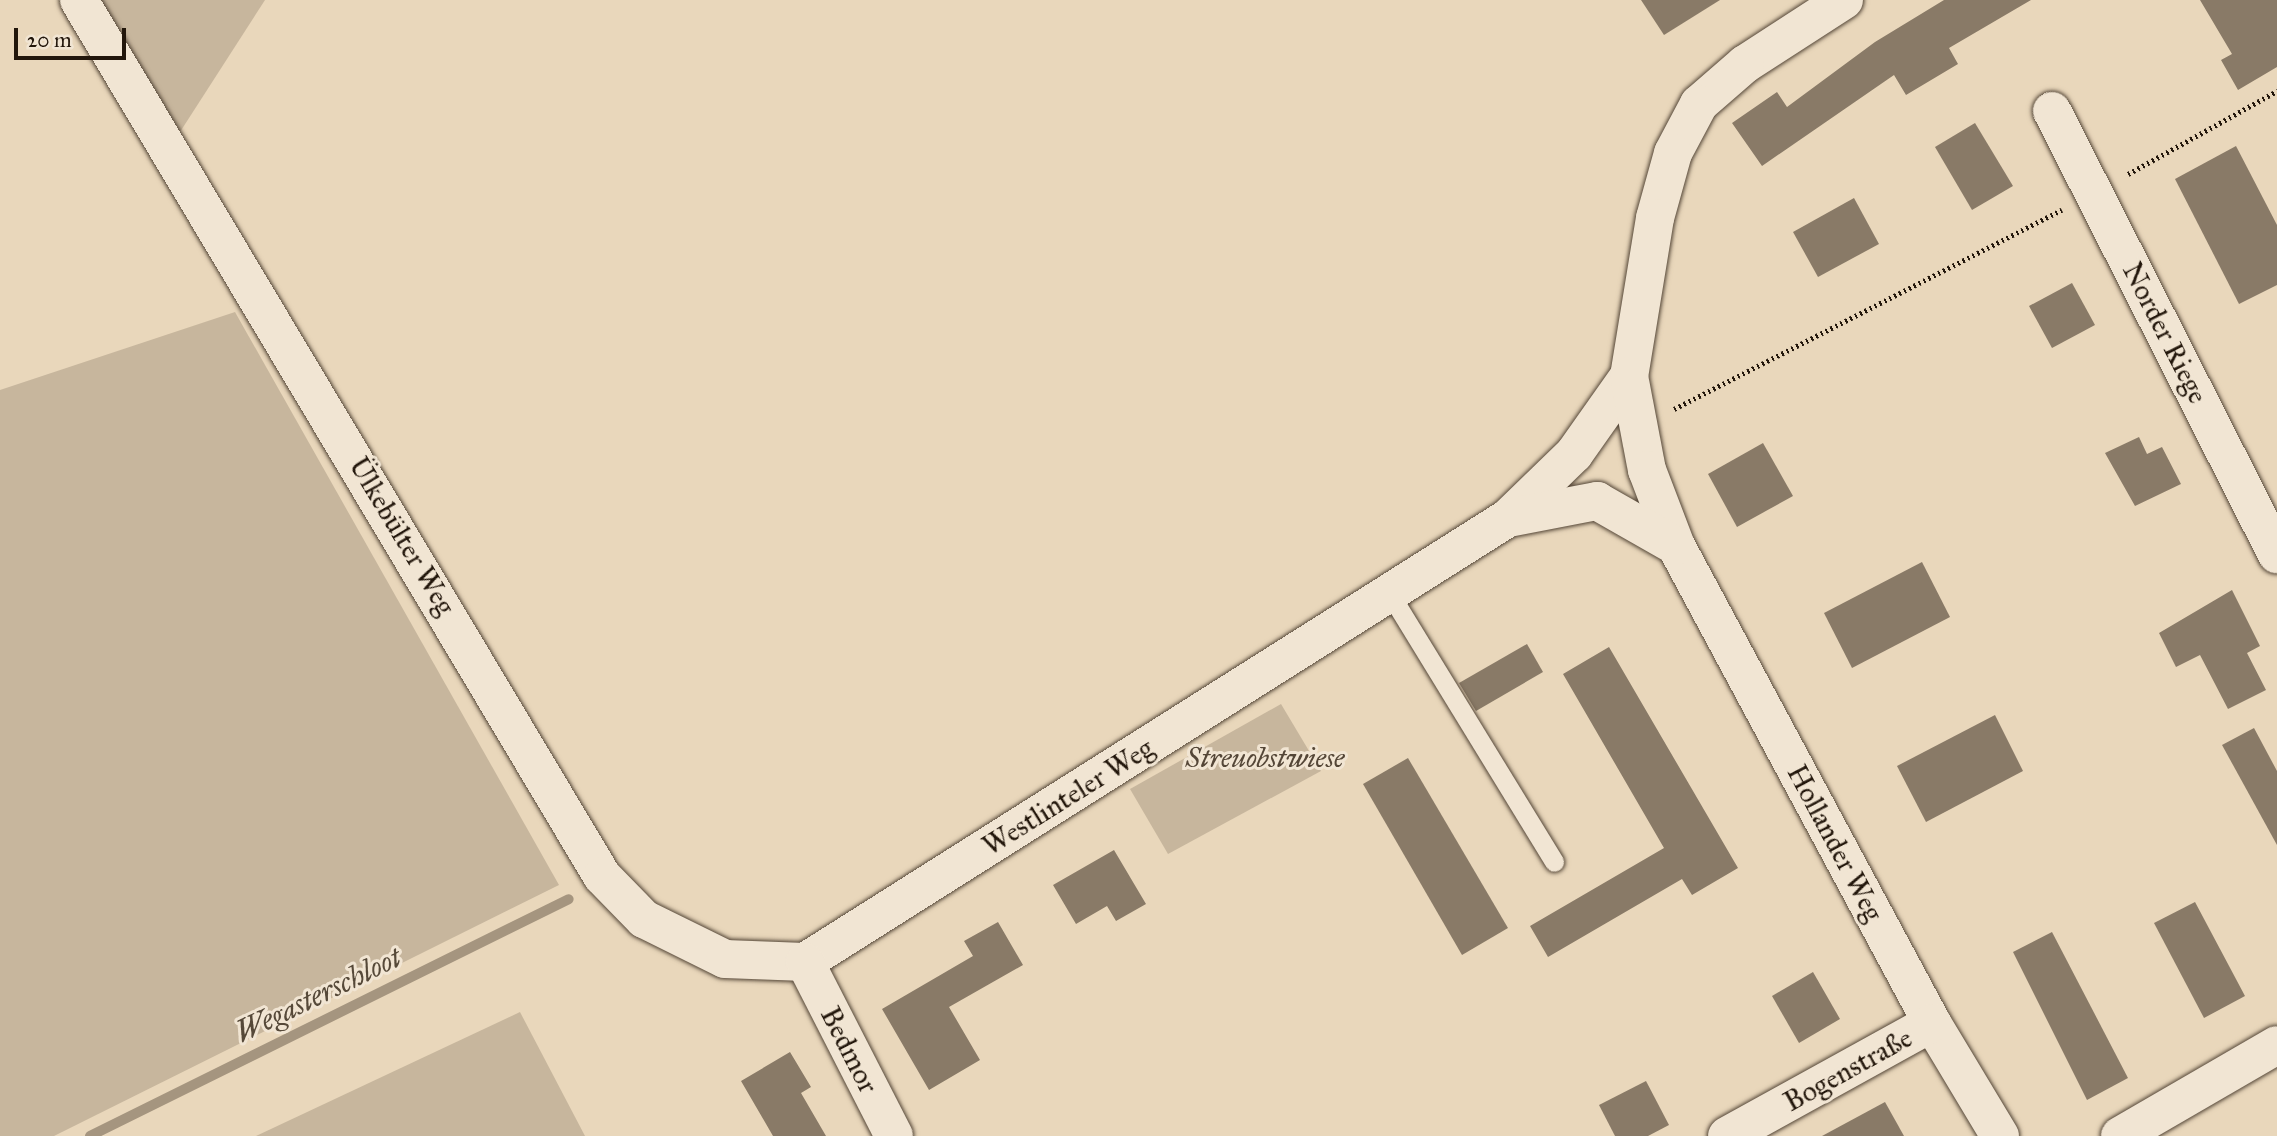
<!DOCTYPE html>
<meta charset="utf-8">
<style>
body{margin:0}
#map{position:relative;width:2277px;height:1136px;overflow:hidden;background:#e9d7bb;font-family:"IM FELL Great Primer",serif}
div>[style]{position:absolute}
.green>*{inset:0;background:#c7b69d}
.stream>*{height:10px;margin:-5px;padding:0 5px;transform-origin:5px;border-radius:5px;background:#a5957f}
.building>*{inset:0;background:#897a67}
.path>*{height:4.5px;margin-top:-2.25px;transform-origin:0;background:repeating-linear-gradient(90deg,#22160b 0 2px,transparent 0 5.5px)}
.roads{filter:drop-shadow(0 0 2px #544637) drop-shadow(0 0 2px #544637)}
.lane>*{height:19px;margin:-9.5px;padding:0 9.5px;transform-origin:9.5px;border-radius:9.5px;background:#f1e5d3}
.street>*{height:38px;margin:-19px;padding:0 19px;transform-origin:19px;border-radius:19px;background:#f1e5d3}
span{translate:-50% -50%;white-space:nowrap;text-align:center;line-height:1.15;-webkit-text-stroke:6px #f1e5d3;paint-order:stroke}
.street-label{font-size:28px;color:#22160b}
.park-label{font-size:28px;color:#544637;font-style:italic}
.water-label{font-size:30px;color:#564939;font-style:italic}
.scale{position:absolute;left:14px;top:28px;width:112px;height:32px;box-sizing:border-box;border:4px solid #22160b;border-top:0;padding-left:9px;font-size:21px;line-height:24px;white-space:nowrap;color:#22160b;-webkit-text-stroke:5px #f1e5d3;paint-order:stroke}
</style>
<div id="map">
<div class="green">
<i style="clip-path:polygon(101px 0,265px 0,180px 132px)"></i>
<i style="clip-path:polygon(235px 312px,559px 885px,54px 1136px,0 1136px,0 390px)"></i>
<i style="clip-path:polygon(1281px 704px,1321px 771px,1168px 854px,1130px 789px)"></i>
<i style="clip-path:polygon(520px 1012px,585px 1136px,256px 1136px)"></i>
</div>
<div class="stream">
<i style="left:90px;top:1136px;width:534px;rotate:-26.33deg"></i>
</div>
<div class="building">
<i style="clip-path:polygon(1641px 0,1720px 0,1664px 35px)"></i>
<i style="clip-path:polygon(1944px 0,2031px 0,1949px 48px,1958px 64px,1906px 95px,1894px 75px,1762px 166px,1732px 123px,1777px 92px,1787px 107px,1875px 42px)"></i>
<i style="clip-path:polygon(2200px 0,2277px 0,2277px 67px,2238px 90px,2221px 60px,2232px 54px)"></i>
<i style="clip-path:polygon(1975px 123px,2013px 186px,1972px 210px,1935px 147px)"></i>
<i style="clip-path:polygon(2236px 146px,2277px 225px,2277px 285px,2239px 304px,2175px 179px)"></i>
<i style="clip-path:polygon(1854px 198px,1879px 244px,1818px 277px,1793px 232px)"></i>
<i style="clip-path:polygon(2072px 283px,2095px 325px,2052px 348px,2029px 306px)"></i>
<i style="clip-path:polygon(2139px 437px,2147px 454px,2162px 447px,2181px 484px,2135px 506px,2105px 453px)"></i>
<i style="clip-path:polygon(1763px 443px,1793px 496px,1737px 527px,1708px 474px)"></i>
<i style="clip-path:polygon(1922px 562px,1950px 617px,1852px 668px,1824px 613px)"></i>
<i style="clip-path:polygon(2232px 590px,2260px 646px,2247px 653px,2266px 690px,2228px 709px,2200px 655px,2176px 667px,2159px 633px)"></i>
<i style="clip-path:polygon(1527px 644px,1543px 672px,1476px 711px,1459px 683px)"></i>
<i style="clip-path:polygon(1609px 647px,1738px 868px,1692px 895px,1682px 879px,1548px 957px,1530px 926px,1664px 848px,1563px 674px)"></i>
<i style="clip-path:polygon(1995px 715px,2023px 771px,1926px 822px,1897px 766px)"></i>
<i style="clip-path:polygon(2254px 728px,2277px 771px,2277px 845px,2222px 745px)"></i>
<i style="clip-path:polygon(1408px 758px,1508px 928px,1462px 955px,1363px 784px)"></i>
<i style="clip-path:polygon(1114px 850px,1146px 904px,1116px 921px,1107px 906px,1076px 924px,1053px 885px)"></i>
<i style="clip-path:polygon(2195px 902px,2245px 996px,2204px 1018px,2154px 923px)"></i>
<i style="clip-path:polygon(998px 922px,1023px 965px,949px 1007px,980px 1060px,929px 1090px,882px 1009px,973px 956px,964px 941px)"></i>
<i style="clip-path:polygon(2052px 932px,2128px 1078px,2087px 1100px,2013px 952px)"></i>
<i style="clip-path:polygon(1813px 972px,1840px 1019px,1799px 1043px,1772px 996px)"></i>
<i style="clip-path:polygon(790px 1052px,811px 1087px,801px 1093px,826px 1136px,773px 1136px,741px 1081px)"></i>
<i style="clip-path:polygon(1646px 1081px,1669px 1125px,1648px 1136px,1615px 1136px,1599px 1105px)"></i>
<i style="clip-path:polygon(1885px 1102px,1904px 1136px,1822px 1136px)"></i>
</div>
<div class="path">
<i style="left:2128px;top:174px;width:171px;rotate:-29.1deg"></i>
<i style="left:1674px;top:409px;width:436px;rotate:-27.2deg"></i>
</div>
<div class="roads">
<div class="lane">
<i style="left:1390px;top:594px;width:314px;rotate:58.5deg"></i>
</div>
<div class="street">
<i style="left:79px;top:0;width:1020px;rotate:59.16deg"></i>
<i style="left:602px;top:876px;width:60px;rotate:45.7deg"></i>
<i style="left:644px;top:919px;width:90px;rotate:26.3deg"></i>
<i style="left:725px;top:959px;width:80px;rotate:2.1deg"></i>
<i style="left:805px;top:962px;width:831px;rotate:-32.28deg"></i>
<i style="left:1508px;top:518px;width:92px;rotate:-44.1deg"></i>
<i style="left:1574px;top:454px;width:95px;rotate:-54.8deg"></i>
<i style="left:1844px;top:0;width:118px;rotate:147.1deg"></i>
<i style="left:1745px;top:64px;width:61px;rotate:139deg"></i>
<i style="left:1699px;top:104px;width:55px;rotate:118deg"></i>
<i style="left:1673px;top:153px;width:67px;rotate:105.5deg"></i>
<i style="left:1655px;top:218px;width:160px;rotate:99.3deg"></i>
<i style="left:1629px;top:376px;width:96px;rotate:79.2deg"></i>
<i style="left:1647px;top:470px;width:81px;rotate:69.1deg"></i>
<i style="left:1676px;top:546px;width:541px;rotate:61.78deg"></i>
<i style="left:1932px;top:1023px;width:132px;rotate:59deg"></i>
<i style="left:2052px;top:111px;width:497px;rotate:63.1deg"></i>
<i style="left:1508px;top:518px;width:91px;rotate:-10.8deg"></i>
<i style="left:1597px;top:501px;width:91px;rotate:29.7deg"></i>
<i style="left:805px;top:962px;width:195px;rotate:62.9deg"></i>
<i style="left:1727px;top:1136px;width:234px;rotate:-28.9deg"></i>
<i style="left:2120px;top:1136px;width:181px;rotate:-30.1deg"></i>
</div>
</div>
<div class="street-label">
<span style="left:2165px;top:333px;rotate:63deg">Norder Riege</span>
<span style="left:402px;top:536px;rotate:59deg">Ülkebülter Weg</span>
<span style="left:1068px;top:797px;rotate:-32deg">Westlinteler Weg</span>
<span style="left:1835px;top:843px;rotate:62deg">Hollander Weg</span>
<span style="left:849px;top:1050px;rotate:63deg">Bedmor</span>
<span style="left:1848px;top:1070px;rotate:-29deg">Bogenstraße</span>
</div>
<div class="park-label">
<span style="left:1265px;top:758px">Streuobstwiese</span>
</div>
<div class="water-label">
<span style="left:318px;top:995px;rotate:-26deg">Wegasterschloot</span>
</div>
<div class="scale">20 m</div>
</div>
